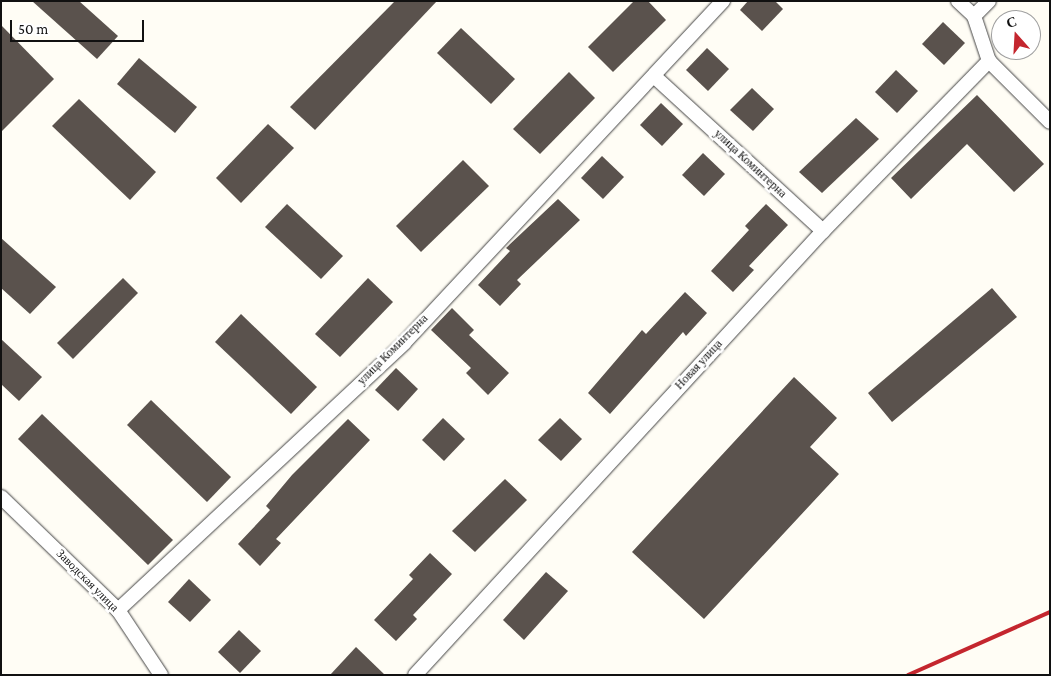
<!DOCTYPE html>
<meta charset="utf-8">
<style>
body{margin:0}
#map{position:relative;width:1051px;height:676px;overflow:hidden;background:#fffdf5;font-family:"Crimson Pro",serif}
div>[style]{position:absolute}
.building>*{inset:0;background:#5a524d}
.roads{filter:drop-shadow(0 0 1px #444) drop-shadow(0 0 1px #444)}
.minor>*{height:14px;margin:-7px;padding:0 7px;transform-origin:7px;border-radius:7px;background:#fff}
.rail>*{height:4px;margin:-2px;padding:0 2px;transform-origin:2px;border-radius:2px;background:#c4262e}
span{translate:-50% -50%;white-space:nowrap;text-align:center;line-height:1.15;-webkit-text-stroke:5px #fff;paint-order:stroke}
.street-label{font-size:12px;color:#111}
.frame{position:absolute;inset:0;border:2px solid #111;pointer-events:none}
.north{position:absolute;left:991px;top:10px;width:50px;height:50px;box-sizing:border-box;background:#fff;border:1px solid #a0a0a0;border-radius:50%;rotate:341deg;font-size:14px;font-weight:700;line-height:20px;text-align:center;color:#111}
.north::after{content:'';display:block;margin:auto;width:18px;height:22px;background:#c4262e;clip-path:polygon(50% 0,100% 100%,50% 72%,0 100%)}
.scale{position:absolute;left:10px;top:20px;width:134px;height:22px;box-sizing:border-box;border:2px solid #111;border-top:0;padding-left:6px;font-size:15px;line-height:18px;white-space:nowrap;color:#111;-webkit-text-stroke:4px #fff;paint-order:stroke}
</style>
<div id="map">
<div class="building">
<i style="clip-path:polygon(32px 1px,79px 1px,118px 36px,97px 59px)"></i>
<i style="clip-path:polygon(395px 1px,437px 1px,315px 130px,290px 107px)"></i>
<i style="clip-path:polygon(634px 1px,648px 1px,666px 20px,613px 72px,588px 47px)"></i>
<i style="clip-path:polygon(748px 1px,775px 1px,783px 9px,762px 31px,740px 10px)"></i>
<i style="clip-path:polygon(943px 22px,965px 43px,944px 65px,922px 44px)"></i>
<i style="clip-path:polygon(1px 25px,54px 79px,1px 132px)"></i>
<i style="clip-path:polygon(461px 28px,515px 79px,491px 104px,437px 53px)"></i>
<i style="clip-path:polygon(707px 48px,729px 69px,708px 91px,686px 70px)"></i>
<i style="clip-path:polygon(139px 58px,197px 107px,175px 133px,117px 84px)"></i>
<i style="clip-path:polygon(896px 70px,918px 91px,897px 113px,875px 92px)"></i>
<i style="clip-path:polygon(569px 72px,595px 98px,540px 154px,513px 129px)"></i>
<i style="clip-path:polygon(752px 88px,774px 109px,753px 131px,730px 110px)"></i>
<i style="clip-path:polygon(977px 95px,1044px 164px,1014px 192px,967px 144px,911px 199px,891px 178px)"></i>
<i style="clip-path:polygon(79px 99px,156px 172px,130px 200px,52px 126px)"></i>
<i style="clip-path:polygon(661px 103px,683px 124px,662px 146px,640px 125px)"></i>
<i style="clip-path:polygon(856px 118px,879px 139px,822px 193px,799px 172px)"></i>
<i style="clip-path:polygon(268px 124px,294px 148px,241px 203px,216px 178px)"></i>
<i style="clip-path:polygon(703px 153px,725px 174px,704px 196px,682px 175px)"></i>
<i style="clip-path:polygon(602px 156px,624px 177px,603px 199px,581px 178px)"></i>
<i style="clip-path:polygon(463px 160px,489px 186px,421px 252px,396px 226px)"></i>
<i style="clip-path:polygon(558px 199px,580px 220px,517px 280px,521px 284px,500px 306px,478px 285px,510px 251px,506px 248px)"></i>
<i style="clip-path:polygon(287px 204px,343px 256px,321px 279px,265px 227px)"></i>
<i style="clip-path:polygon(766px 204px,788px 225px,749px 266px,754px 270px,733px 292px,711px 271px,749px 230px,745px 226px)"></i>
<i style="clip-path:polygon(1px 238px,56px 287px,30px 314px,1px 288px)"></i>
<i style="clip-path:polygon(123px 278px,138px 293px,73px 359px,57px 343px)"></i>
<i style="clip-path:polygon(368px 278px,393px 302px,340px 357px,315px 334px)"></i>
<i style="clip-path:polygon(992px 288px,1017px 317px,892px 422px,868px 393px)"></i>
<i style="clip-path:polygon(685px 292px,707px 313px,686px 336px,683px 332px,610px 414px,588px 393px,642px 330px,646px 334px)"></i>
<i style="clip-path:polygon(452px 308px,474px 330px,469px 335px,509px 373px,488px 395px,466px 373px,471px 368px,431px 330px)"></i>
<i style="clip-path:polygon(241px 314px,317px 387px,291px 414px,215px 342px)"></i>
<i style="clip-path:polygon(1px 339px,42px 377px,19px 401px,1px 384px)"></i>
<i style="clip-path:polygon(396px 368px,418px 389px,398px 411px,375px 390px)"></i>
<i style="clip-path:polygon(794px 377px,837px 418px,810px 447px,839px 474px,704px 619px,632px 552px)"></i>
<i style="clip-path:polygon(151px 400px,231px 477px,207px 502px,127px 425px)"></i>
<i style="clip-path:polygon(42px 414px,173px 540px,148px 565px,18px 439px)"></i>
<i style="clip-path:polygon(443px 418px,465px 439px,444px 461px,422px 440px)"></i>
<i style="clip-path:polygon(560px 418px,582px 439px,561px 461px,538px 440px)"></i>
<i style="clip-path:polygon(348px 419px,370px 440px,276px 539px,281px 543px,260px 566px,238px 544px,270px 510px,266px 506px,292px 475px)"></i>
<i style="clip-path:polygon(505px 479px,527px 500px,475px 552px,452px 531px)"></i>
<i style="clip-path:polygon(430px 553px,452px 574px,413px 615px,417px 619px,396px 641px,374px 620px,413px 579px,409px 575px)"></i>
<i style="clip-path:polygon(546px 572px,568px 591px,524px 640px,503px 620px)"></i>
<i style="clip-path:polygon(189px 579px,211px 600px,190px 622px,168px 602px)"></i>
<i style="clip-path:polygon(239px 630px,261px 651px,240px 673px,218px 652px)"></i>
<i style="clip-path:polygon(356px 647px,385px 675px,330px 675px)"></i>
</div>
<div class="roads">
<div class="minor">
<i style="left:958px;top:1px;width:22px;rotate:43deg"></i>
<i style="left:974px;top:16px;width:47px;rotate:71.6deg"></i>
<i style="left:989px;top:61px;width:86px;rotate:45deg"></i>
<i style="left:974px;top:16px;width:21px;rotate:-45deg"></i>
<i style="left:655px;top:77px;width:228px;rotate:42.5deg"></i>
<i style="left:1px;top:497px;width:163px;rotate:44deg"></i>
<i style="left:118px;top:610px;width:78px;rotate:56.5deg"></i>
<i style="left:118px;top:610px;width:391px;rotate:-43deg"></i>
<i style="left:404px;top:343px;width:468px;rotate:-47deg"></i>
<i style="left:415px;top:675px;width:603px;rotate:-47.42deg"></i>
<i style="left:823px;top:231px;width:238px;rotate:-45.7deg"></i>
</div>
</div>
<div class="rail">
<i style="left:908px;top:675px;width:155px;rotate:-23.9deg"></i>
</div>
<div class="street-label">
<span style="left:750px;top:164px;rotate:43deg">улица Коминтерна</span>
<span style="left:393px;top:350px;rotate:-45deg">улица Коминтерна</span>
<span style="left:699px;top:365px;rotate:-47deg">Новая улица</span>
<span style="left:87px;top:581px;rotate:45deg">Заводская улица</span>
</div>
<div class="frame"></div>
<div class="north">С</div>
<div class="scale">50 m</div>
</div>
